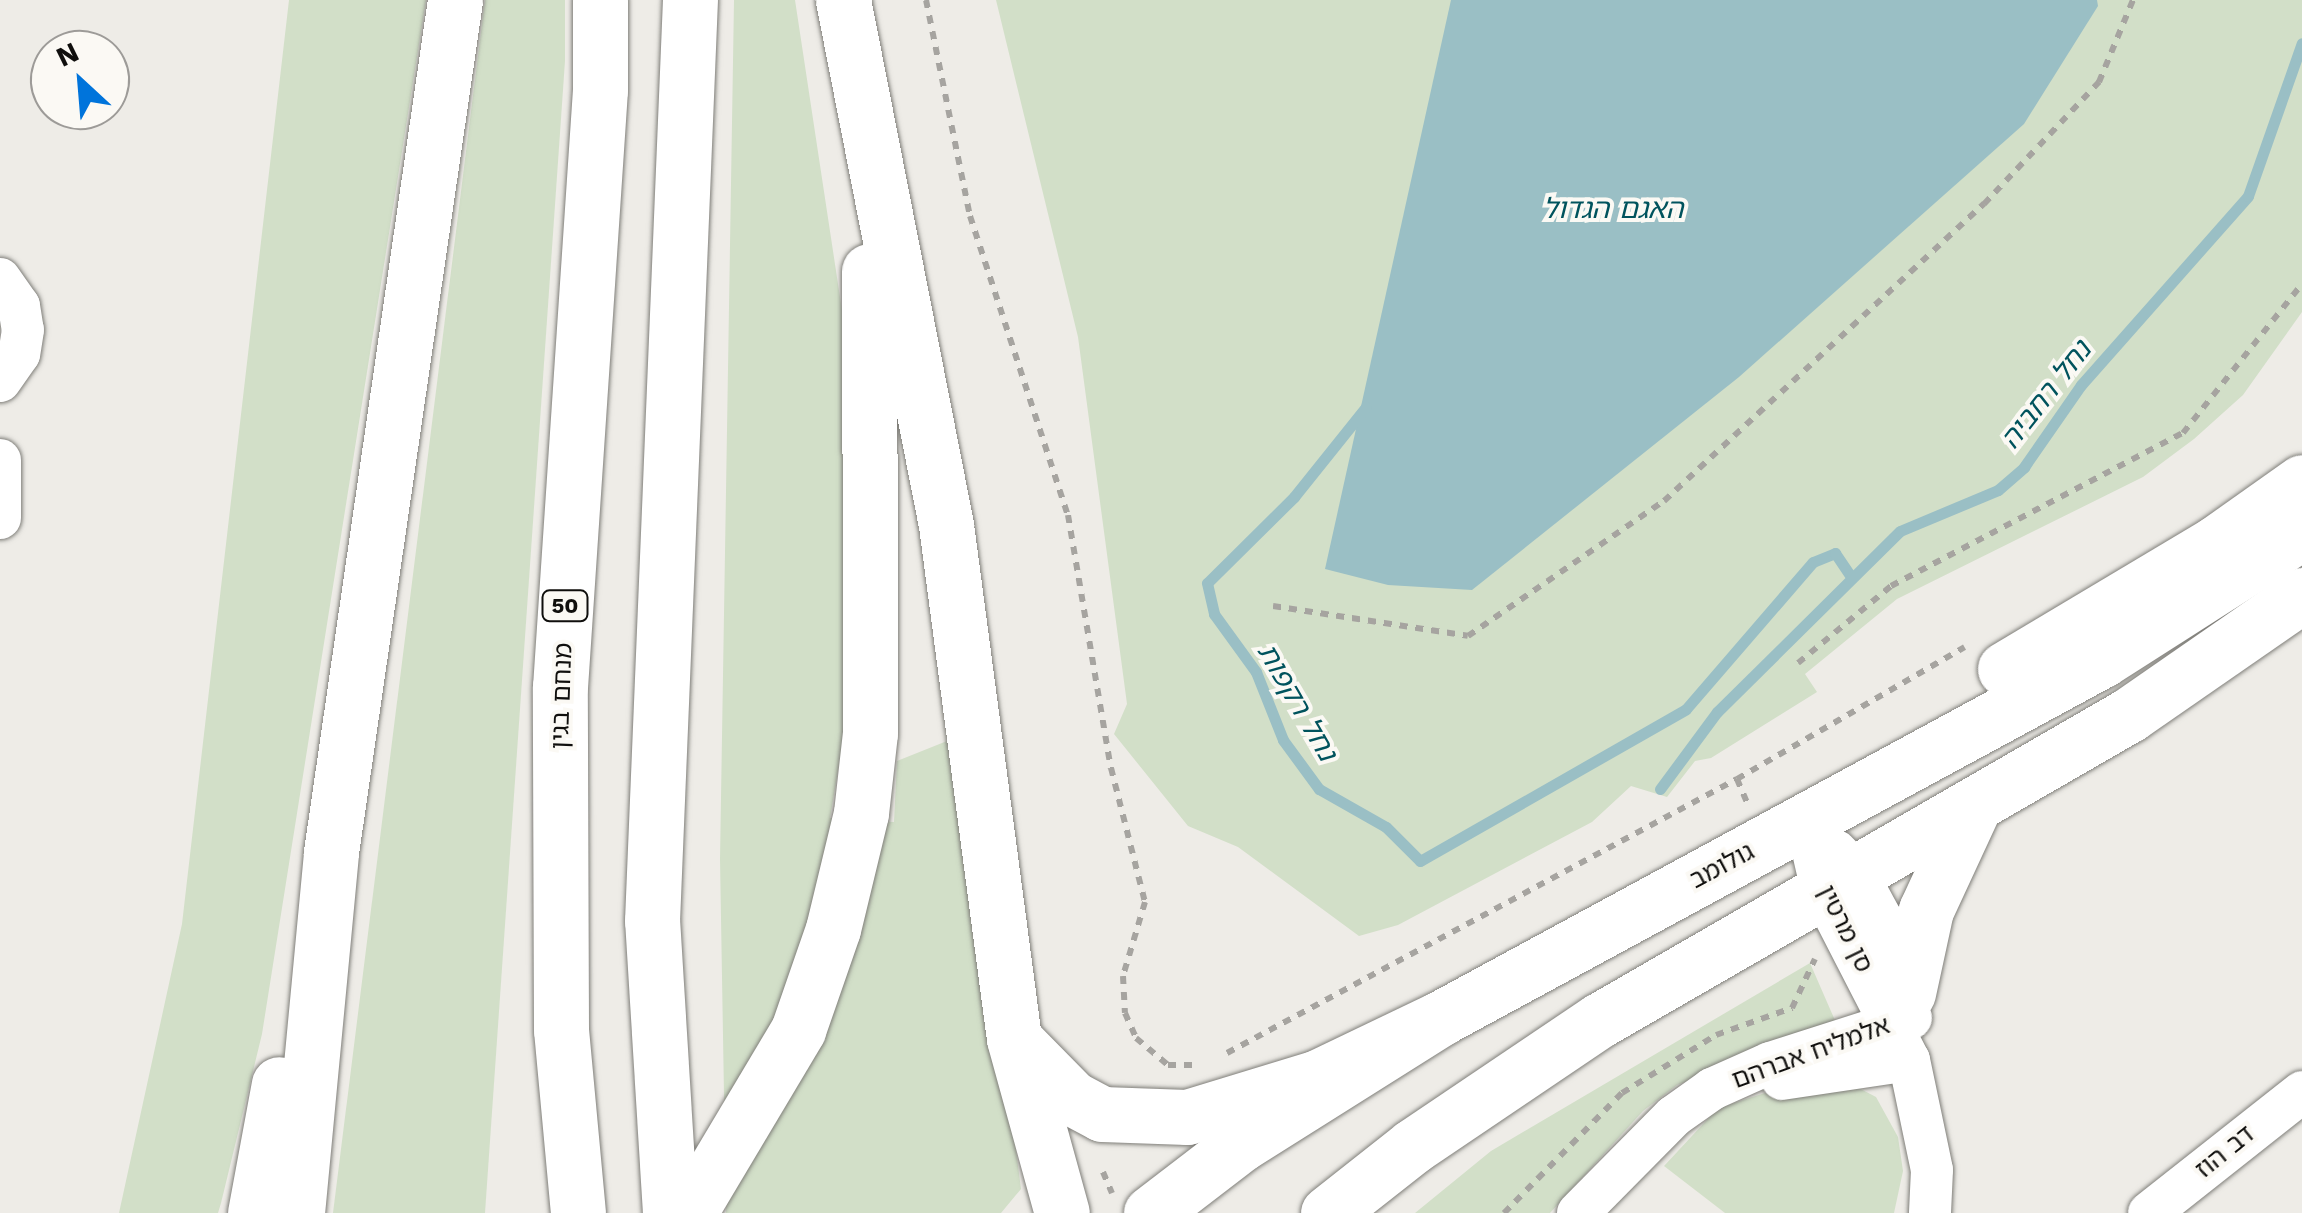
<!DOCTYPE html>
<meta charset="utf-8">
<style>
body{margin:0}
#map{position:relative;width:2302px;height:1213px;overflow:hidden;background:#eeece7;font-family:"Work Sans","Noto Sans Hebrew",sans-serif}
div>[style]{position:absolute}
.green>*{inset:0;background:#d2dfc8}
.water>*{inset:0;background:#9abfc5}
.stream>*{height:11px;margin:-5.5px;padding:0 5.5px;transform-origin:5.5px;border-radius:5.5px;background:#9abfc5}
.path>*{height:6px;margin-top:-3px;transform-origin:0;background:repeating-linear-gradient(90deg,#a6a4a0 0 8px,transparent 0 16px)}
.roads{filter:drop-shadow(0 0 2px #7f7e79) drop-shadow(0 0 2px #7f7e79)}
.minor>*{height:42px;margin:-21px;padding:0 21px;transform-origin:21px;border-radius:21px;background:#fff}
.major>*{height:55px;margin:-27.5px;padding:0 27.5px;transform-origin:27.5px;border-radius:27.5px;background:#fff}
.highway>*{height:55px;margin:-27.5px;padding:0 27.5px;transform-origin:27.5px;border-radius:27.5px;background:#fff}
span{translate:-50% -50%;white-space:nowrap;text-align:center;line-height:1.15;-webkit-text-stroke:8px #fbf9f4;paint-order:stroke}
.shield-label span{padding:2px 8px;background:#fbf9f4;border:2px solid;border-radius:8px;-webkit-text-stroke-width:0}
.shield-label{font-size:22px;color:#100f0d;font-weight:700}
.street-label{font-size:25px;color:#100f0d}
.water-label{font-size:28px;color:#00535d;font-style:italic}
.north{position:absolute;left:30px;top:30px;width:100px;height:100px;box-sizing:border-box;background:#fbf9f4;border:2px solid #9d9b98;border-radius:50%;rotate:334deg;font-size:28px;font-weight:700;line-height:40px;text-align:center;color:#100f0d}
.north::after{content:'';display:block;margin:auto;width:35px;height:45px;background:#0074db;clip-path:polygon(50% 0,100% 100%,50% 72%,0 100%)}
</style>
<div id="map">
<div class="green">
<i style="clip-path:polygon(289px 0,426px 0,262px 1034px,221px 1203px,218px 1213px,119px 1213px,182px 924px)"></i>
<i style="clip-path:polygon(485px 0,565px 0,565px 61px,485px 1213px,333px 1213px)"></i>
<i style="clip-path:polygon(734px 0,795px 0,861px 436px,844px 735px,830px 818px,894px 822px,897px 761px,962px 735px,1021px 1189px,1001px 1213px,726px 1213px,720px 859px)"></i>
<i style="clip-path:polygon(996px 0,2302px 0,2302px 312px,2243px 395px,2194px 439px,2143px 477px,1897px 599px,1805px 674px,1817px 692px,1711px 758px,1695px 761px,1667px 797px,1631px 786px,1592px 822px,1398px 925px,1359px 936px,1238px 847px,1188px 826px,1114px 734px,1127px 704px,1078px 337px)"></i>
<i style="clip-path:polygon(1810px 963px,1837px 1025px,1677px 1085px,1643px 1111px,1550px 1213px,1415px 1213px,1491px 1151px)"></i>
<i style="clip-path:polygon(1853px 1085px,1876px 1097px,1898px 1137px,1903px 1171px,1894px 1213px,1725px 1213px,1664px 1166px,1718px 1108px,1765px 1093px)"></i>
</div>
<div class="water">
<i style="clip-path:polygon(1451px 0,2097px 0,2098px 6px,2024px 124px,1739px 377px,1472px 590px,1388px 585px,1325px 569px)"></i>
</div>
<div class="stream">
<i style="left:1366px;top:407px;width:115px;rotate:128.7deg"></i>
<i style="left:1294px;top:497px;width:122px;rotate:135.3deg"></i>
<i style="left:1207px;top:583px;width:32px;rotate:77deg"></i>
<i style="left:1214px;top:614px;width:72px;rotate:54.1deg"></i>
<i style="left:1256px;top:672px;width:73px;rotate:68.3deg"></i>
<i style="left:1283px;top:740px;width:61px;rotate:53.7deg"></i>
<i style="left:1319px;top:789px;width:77px;rotate:29.6deg"></i>
<i style="left:1386px;top:827px;width:48px;rotate:45deg"></i>
<i style="left:1420px;top:861px;width:306px;rotate:-29.7deg"></i>
<i style="left:1686px;top:709px;width:194px;rotate:-49.2deg"></i>
<i style="left:1813px;top:562px;width:24px;rotate:-22deg"></i>
<i style="left:1835px;top:553px;width:30px;rotate:56deg"></i>
<i style="left:1660px;top:789px;width:96px;rotate:-53.5deg"></i>
<i style="left:1717px;top:712px;width:257px;rotate:-44.7deg"></i>
<i style="left:1900px;top:531px;width:106px;rotate:-22.7deg"></i>
<i style="left:1998px;top:490px;width:35px;rotate:-41deg"></i>
<i style="left:2024px;top:467px;width:100px;rotate:-55.2deg"></i>
<i style="left:2081px;top:385px;width:252px;rotate:-48.5deg"></i>
<i style="left:2248px;top:196px;width:162px;rotate:-70.6deg"></i>
</div>
<div class="path">
<i style="left:926px;top:0;width:220px;rotate:78.5deg"></i>
<i style="left:970px;top:216px;width:315px;rotate:71.9deg"></i>
<i style="left:1068px;top:515px;width:257px;rotate:80.4deg"></i>
<i style="left:1111px;top:768px;width:138px;rotate:75.8deg"></i>
<i style="left:1145px;top:902px;width:77px;rotate:106.6deg"></i>
<i style="left:1123px;top:976px;width:37px;rotate:87deg"></i>
<i style="left:1125px;top:1013px;width:27px;rotate:66deg"></i>
<i style="left:1136px;top:1038px;width:42px;rotate:40.2deg"></i>
<i style="left:1168px;top:1065px;width:25px"></i>
<i style="left:1273px;top:606px;width:197px;rotate:8.7deg"></i>
<i style="left:1468px;top:636px;width:238px;rotate:-34.6deg"></i>
<i style="left:1664px;top:501px;width:437px;rotate:-42.9deg"></i>
<i style="left:1984px;top:204px;width:168px;rotate:-46.7deg"></i>
<i style="left:2099px;top:82px;width:89px;rotate:-67.5deg"></i>
<i style="left:1798px;top:663px;width:121px;rotate:-39.6deg"></i>
<i style="left:1891px;top:586px;width:330px;rotate:-27.7deg"></i>
<i style="left:2183px;top:433px;width:191px;rotate:-51.4deg"></i>
<i style="left:1737px;top:779px;width:26px;rotate:67deg"></i>
<i style="left:1227px;top:1053px;width:579px;rotate:-28.25deg"></i>
<i style="left:1737px;top:779px;width:263px;rotate:-30.1deg"></i>
<i style="left:1103px;top:1172px;width:23px;rotate:67deg"></i>
<i style="left:1504px;top:1213px;width:168px;rotate:-45.5deg"></i>
<i style="left:1622px;top:1093px;width:110px;rotate:-31.7deg"></i>
<i style="left:1716px;top:1035px;width:81px;rotate:-19.6deg"></i>
<i style="left:1792px;top:1008px;width:54px;rotate:-64.9deg"></i>
</div>
<div class="roads">
<div class="minor">
<i style="left:0;top:279px;width:33px;rotate:55deg"></i>
<i style="left:19px;top:306px;width:24px;rotate:81deg"></i>
<i style="left:23px;top:330px;width:24px;rotate:99deg"></i>
<i style="left:19px;top:354px;width:33px;rotate:125deg"></i>
<i style="left:0;top:460px;width:58px;rotate:90deg"></i>
<i style="left:1806px;top:821px;width:72px;rotate:77.1deg"></i>
<i style="left:1822px;top:891px;width:190px;rotate:62.8deg"></i>
<i style="left:1909px;top:1060px;width:112px;rotate:78.2deg"></i>
<i style="left:1932px;top:1170px;width:43px;rotate:92.7deg"></i>
<i style="left:1836px;top:851px;width:29px;rotate:46deg"></i>
<i style="left:1856px;top:872px;width:52px;rotate:61.5deg"></i>
<i style="left:1881px;top:918px;width:82px;rotate:70deg"></i>
<i style="left:1782px;top:1079px;width:128px;rotate:-8.5deg"></i>
<i style="left:1578px;top:1213px;width:136px;rotate:-45.3deg"></i>
<i style="left:1674px;top:1116px;width:47px;rotate:-35.4deg"></i>
<i style="left:1712px;top:1089px;width:64px;rotate:-24.1deg"></i>
<i style="left:1770px;top:1063px;width:148px;rotate:-17.7deg"></i>
<i style="left:2149px;top:1213px;width:195px;rotate:-38.3deg"></i>
</div>
<div class="major">
<i style="left:2005px;top:669px;width:246px;rotate:-30.8deg"></i>
<i style="left:2216px;top:543px;width:105px;rotate:-35.3deg"></i>
<i style="left:1908px;top:993px;width:85px;rotate:-77.8deg"></i>
<i style="left:1926px;top:910px;width:115px;rotate:-65.2deg"></i>
<i style="left:1151px;top:1213px;width:113px;rotate:-37.5deg"></i>
<i style="left:1241px;top:1144px;width:236px;rotate:-32.2deg"></i>
<i style="left:1441px;top:1018px;width:752px;rotate:-28.44deg"></i>
<i style="left:2102px;top:660px;width:237px;rotate:-32.6deg"></i>
<i style="left:1328px;top:1213px;width:108px;rotate:-38.2deg"></i>
<i style="left:1413px;top:1146px;width:225px;rotate:-34deg"></i>
<i style="left:1600px;top:1020px;width:611px;rotate:-29.97deg"></i>
<i style="left:2129px;top:715px;width:211px;rotate:-34.7deg"></i>
</div>
<div class="highway">
<i style="left:843px;top:0;width:535px;rotate:78.9deg"></i>
<i style="left:946px;top:525px;width:518px;rotate:82.46deg"></i>
<i style="left:1014px;top:1039px;width:180px;rotate:74.6deg"></i>
<i style="left:1016px;top:1041px;width:80px;rotate:45.5deg"></i>
<i style="left:1072px;top:1098px;width:34px;rotate:28deg"></i>
<i style="left:1102px;top:1114px;width:85px;rotate:2deg"></i>
<i style="left:1187px;top:1117px;width:137px;rotate:-17deg"></i>
<i style="left:1318px;top:1077px;width:136px;rotate:-25.6deg"></i>
<i style="left:255px;top:1213px;width:131px;rotate:-79.5deg"></i>
<i style="left:297px;top:1213px;width:363px;rotate:-84.6deg"></i>
<i style="left:331px;top:852px;width:861px;rotate:-81.72deg"></i>
<i style="left:578px;top:1213px;width:184px;rotate:-95.3deg"></i>
<i style="left:561px;top:1030px;width:343px;rotate:-90.2deg"></i>
<i style="left:560px;top:687px;width:598px;rotate:-86.17deg"></i>
<i style="left:600px;top:90px;width:90px;rotate:-90deg"></i>
<i style="left:670px;top:1213px;width:293px;rotate:-93.5deg"></i>
<i style="left:652px;top:921px;width:922px;rotate:-87.64deg"></i>
<i style="left:689px;top:1213px;width:213px;rotate:-59.2deg"></i>
<i style="left:798px;top:1030px;width:107px;rotate:-70.9deg"></i>
<i style="left:833px;top:929px;width:119px;rotate:-76.4deg"></i>
<i style="left:861px;top:813px;width:81px;rotate:-83.6deg"></i>
<i style="left:870px;top:733px;width:462px;rotate:-90.1deg"></i>
</div>
</div>
<div class="shield-label">
<span style="left:565px;top:606px">50</span>
</div>
<div class="street-label">
<span style="left:562px;top:696px;rotate:-88deg">מנחם בגין</span>
<span style="left:1722px;top:866px;rotate:-28deg">גולומב</span>
<span style="left:1845px;top:929px;rotate:64deg">סן מרטין</span>
<span style="left:1811px;top:1053px;rotate:-20deg">אלמליח אברהם</span>
<span style="left:2225px;top:1152px;rotate:-39deg">דב הוז</span>
</div>
<div class="water-label">
<span style="left:1613px;top:209px">האגם הגדול</span>
<span style="left:2046px;top:395px;rotate:-52deg">נחל רחביה</span>
<span style="left:1297px;top:702px;rotate:60deg">נחל רקפות</span>
</div>
<div class="north">N</div>
</div>
